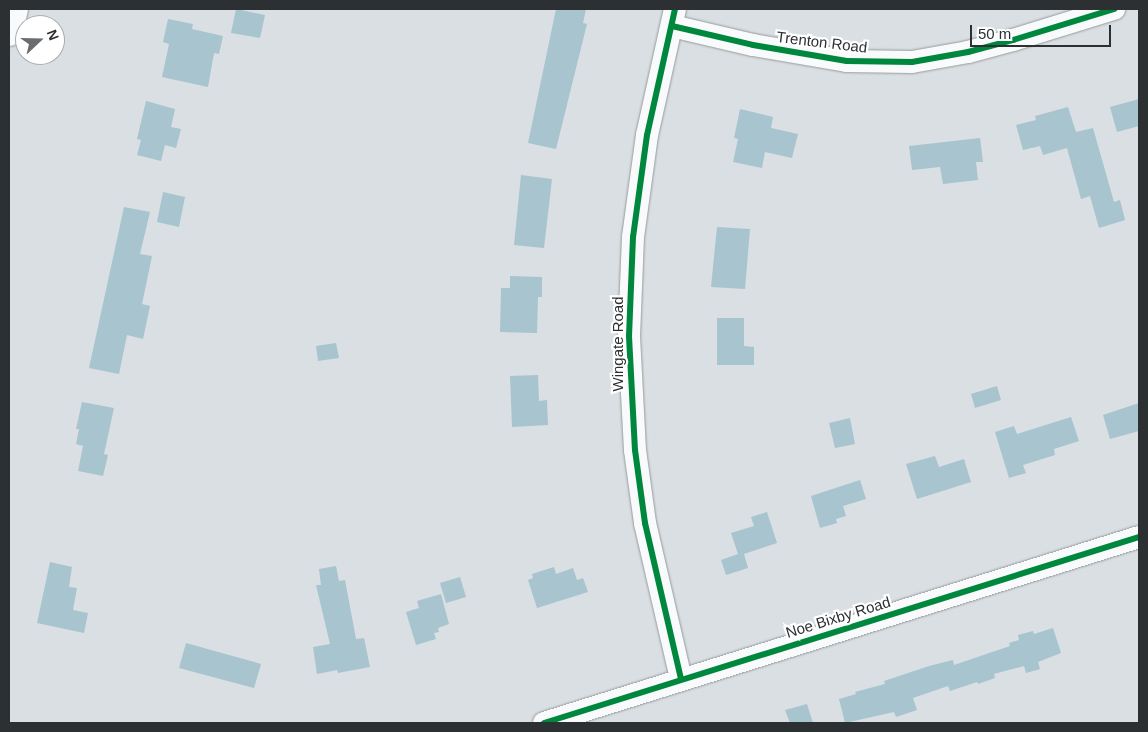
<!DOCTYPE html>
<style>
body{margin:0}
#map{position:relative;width:1148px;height:732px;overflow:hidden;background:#d9dfe2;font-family:Helvetica,sans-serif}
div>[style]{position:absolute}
.building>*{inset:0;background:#a8c4ce}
.roads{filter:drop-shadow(0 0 1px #979b9e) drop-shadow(0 0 1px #979b9e)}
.minor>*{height:22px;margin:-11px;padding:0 11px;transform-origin:11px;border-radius:11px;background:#f9fafb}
.major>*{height:28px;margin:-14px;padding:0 14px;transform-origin:14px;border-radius:14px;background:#f9fafb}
.cycleway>*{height:6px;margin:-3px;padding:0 3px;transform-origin:3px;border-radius:3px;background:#00873e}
span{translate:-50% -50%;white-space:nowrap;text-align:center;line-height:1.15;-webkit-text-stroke:4.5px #fff;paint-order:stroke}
.street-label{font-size:15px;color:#2c3032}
.frame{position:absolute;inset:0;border:10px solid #2c3032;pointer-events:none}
.north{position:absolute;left:15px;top:15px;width:50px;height:50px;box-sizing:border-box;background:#fff;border:1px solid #abacad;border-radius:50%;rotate:69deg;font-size:14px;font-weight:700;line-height:20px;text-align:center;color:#2c3032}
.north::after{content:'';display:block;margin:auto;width:18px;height:22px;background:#696d70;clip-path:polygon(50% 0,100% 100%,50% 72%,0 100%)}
.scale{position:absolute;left:970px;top:25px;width:141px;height:22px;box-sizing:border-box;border:2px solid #2c3032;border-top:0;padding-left:6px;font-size:15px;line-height:18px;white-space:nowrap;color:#2c3032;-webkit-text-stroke:4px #fff;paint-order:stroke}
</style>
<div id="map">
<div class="building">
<i style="clip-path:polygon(236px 9px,265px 15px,260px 38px,231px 33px)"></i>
<i style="clip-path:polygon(556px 9px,586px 9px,583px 23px,587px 24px,556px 149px,528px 143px)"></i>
<i style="clip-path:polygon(168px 19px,193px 24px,192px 29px,223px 36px,219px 54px,214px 53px,208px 87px,162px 77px,169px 44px,163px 42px)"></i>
<i style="clip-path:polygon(1139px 99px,1139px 126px,1117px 132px,1110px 107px)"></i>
<i style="clip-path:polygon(146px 101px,175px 109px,171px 127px,181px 129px,176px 148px,165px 145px,161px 161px,137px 155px,141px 140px,137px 139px)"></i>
<i style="clip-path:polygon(1068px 107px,1076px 132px,1093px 128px,1114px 202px,1120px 200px,1125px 220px,1099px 228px,1090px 196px,1081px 199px,1067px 148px,1043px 155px,1040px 146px,1023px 150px,1016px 125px,1036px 120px,1035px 116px)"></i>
<i style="clip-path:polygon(740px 109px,773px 117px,771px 128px,798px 134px,792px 158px,765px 152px,762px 168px,733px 162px,738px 139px,734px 138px)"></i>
<i style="clip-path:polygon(980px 138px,983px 162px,976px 162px,978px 180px,943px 184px,940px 167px,912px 170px,909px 146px)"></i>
<i style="clip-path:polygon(521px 175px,552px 179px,544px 248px,514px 245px)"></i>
<i style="clip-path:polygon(163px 192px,185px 197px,179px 227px,157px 222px)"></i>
<i style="clip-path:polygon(124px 207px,150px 212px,140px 254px,152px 256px,142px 304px,150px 306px,143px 339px,127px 335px,119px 374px,89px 368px)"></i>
<i style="clip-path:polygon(717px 227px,750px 229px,745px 289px,711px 287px)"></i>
<i style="clip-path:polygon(510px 276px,542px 277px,542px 297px,538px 297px,537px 333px,500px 332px,501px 288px,510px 288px)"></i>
<i style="clip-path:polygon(717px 318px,744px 318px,744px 346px,754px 347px,754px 365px,717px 365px)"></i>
<i style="clip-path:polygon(336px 343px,339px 358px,318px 361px,316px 346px)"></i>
<i style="clip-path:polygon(538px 375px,539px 401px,547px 400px,548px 425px,512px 427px,510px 376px)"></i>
<i style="clip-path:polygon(997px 386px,1001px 400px,975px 408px,971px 394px)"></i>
<i style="clip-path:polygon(82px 402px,114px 408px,104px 454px,108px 455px,103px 476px,78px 471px,83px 446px,76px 444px,79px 429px,76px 429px)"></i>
<i style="clip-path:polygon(1139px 403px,1139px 431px,1110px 439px,1103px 415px)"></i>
<i style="clip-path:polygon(1071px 417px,1079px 441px,1054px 449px,1055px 455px,1023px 465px,1026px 473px,1009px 478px,995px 432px,1014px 426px,1017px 434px)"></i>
<i style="clip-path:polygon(850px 418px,855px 444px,835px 448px,829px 423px)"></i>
<i style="clip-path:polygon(935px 456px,939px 467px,964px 459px,971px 482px,917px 499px,906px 464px)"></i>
<i style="clip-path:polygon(860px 480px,866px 499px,843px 506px,846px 516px,836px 519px,837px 523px,820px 528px,811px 496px)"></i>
<i style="clip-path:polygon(767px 512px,777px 543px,744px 554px,748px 568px,726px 575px,721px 560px,738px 554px,731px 533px,754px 526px,751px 517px)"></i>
<i style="clip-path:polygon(50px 562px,72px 567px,69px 587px,77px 588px,73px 610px,88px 613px,84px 633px,37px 623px)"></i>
<i style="clip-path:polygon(336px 566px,339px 581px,345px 580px,356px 639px,364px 638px,370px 667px,338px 673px,337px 670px,317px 674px,313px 647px,330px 644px,316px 585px,321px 585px,319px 569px)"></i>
<i style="clip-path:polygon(554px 567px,556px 574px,573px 568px,577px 580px,583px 578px,588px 592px,537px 608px,528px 580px,533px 578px,532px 574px)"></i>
<i style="clip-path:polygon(460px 577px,466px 597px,446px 603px,440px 583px)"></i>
<i style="clip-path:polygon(441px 594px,449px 624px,438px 628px,439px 632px,434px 633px,436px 639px,416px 645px,406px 612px,419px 608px,417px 601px)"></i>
<i style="clip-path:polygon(1053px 628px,1061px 653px,1038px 662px,1040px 669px,1026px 673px,1024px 666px,994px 674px,995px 678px,978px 684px,977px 682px,950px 691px,948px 686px,913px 698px,917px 710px,896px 717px,894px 712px,845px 723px,839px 699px,856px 694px,855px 692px,885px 684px,884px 681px,929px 666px,953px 660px,954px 665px,1010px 646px,1009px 643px,1019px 640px,1018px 635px,1033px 631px,1034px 634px)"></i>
<i style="clip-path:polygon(186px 643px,261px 664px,254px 688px,179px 668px)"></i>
<i style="clip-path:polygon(807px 704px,813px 723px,790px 723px,785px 710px)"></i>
</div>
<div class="roads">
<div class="minor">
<i style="left:675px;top:9px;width:129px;rotate:102.5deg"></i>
<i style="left:647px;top:135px;width:103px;rotate:97.8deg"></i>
<i style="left:633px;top:237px;width:99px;rotate:92.3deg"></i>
<i style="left:629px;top:336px;width:114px;rotate:87deg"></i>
<i style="left:635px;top:450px;width:74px;rotate:82.2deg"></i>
<i style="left:645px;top:523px;width:160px;rotate:77deg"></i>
<i style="left:672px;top:26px;width:83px;rotate:13.2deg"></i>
<i style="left:753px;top:45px;width:95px;rotate:9.7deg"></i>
<i style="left:847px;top:61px;width:65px;rotate:0.9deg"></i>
<i style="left:912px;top:62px;width:57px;rotate:-10.1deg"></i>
<i style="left:968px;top:52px;width:47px;rotate:-14.9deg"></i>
<i style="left:1013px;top:40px;width:106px;rotate:-17.1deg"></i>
<i style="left:544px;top:723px;width:623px;rotate:-17.36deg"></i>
</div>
<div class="major">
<i style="left:9px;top:32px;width:24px;rotate:-78deg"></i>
</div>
</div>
<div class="cycleway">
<i style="left:675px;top:9px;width:129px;rotate:102.5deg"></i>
<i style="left:647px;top:135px;width:103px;rotate:97.8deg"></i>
<i style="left:633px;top:237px;width:99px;rotate:92.3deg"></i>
<i style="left:629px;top:336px;width:114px;rotate:87deg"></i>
<i style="left:635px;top:450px;width:74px;rotate:82.2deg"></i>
<i style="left:645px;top:523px;width:160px;rotate:77deg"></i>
<i style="left:672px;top:26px;width:83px;rotate:13.2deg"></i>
<i style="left:753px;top:45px;width:95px;rotate:9.7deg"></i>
<i style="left:847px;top:61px;width:65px;rotate:0.9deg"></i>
<i style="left:912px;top:62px;width:57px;rotate:-10.1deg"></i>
<i style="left:968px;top:52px;width:47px;rotate:-14.9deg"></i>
<i style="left:1013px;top:40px;width:106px;rotate:-17.1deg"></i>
<i style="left:544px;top:723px;width:623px;rotate:-17.36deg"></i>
</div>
<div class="street-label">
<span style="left:822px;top:42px;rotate:7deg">Trenton Road</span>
<span style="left:618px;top:344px;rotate:-90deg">Wingate Road</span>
<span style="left:838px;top:617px;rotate:-17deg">Noe Bixby Road</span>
</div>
<div class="frame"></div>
<div class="north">N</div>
<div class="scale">50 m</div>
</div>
